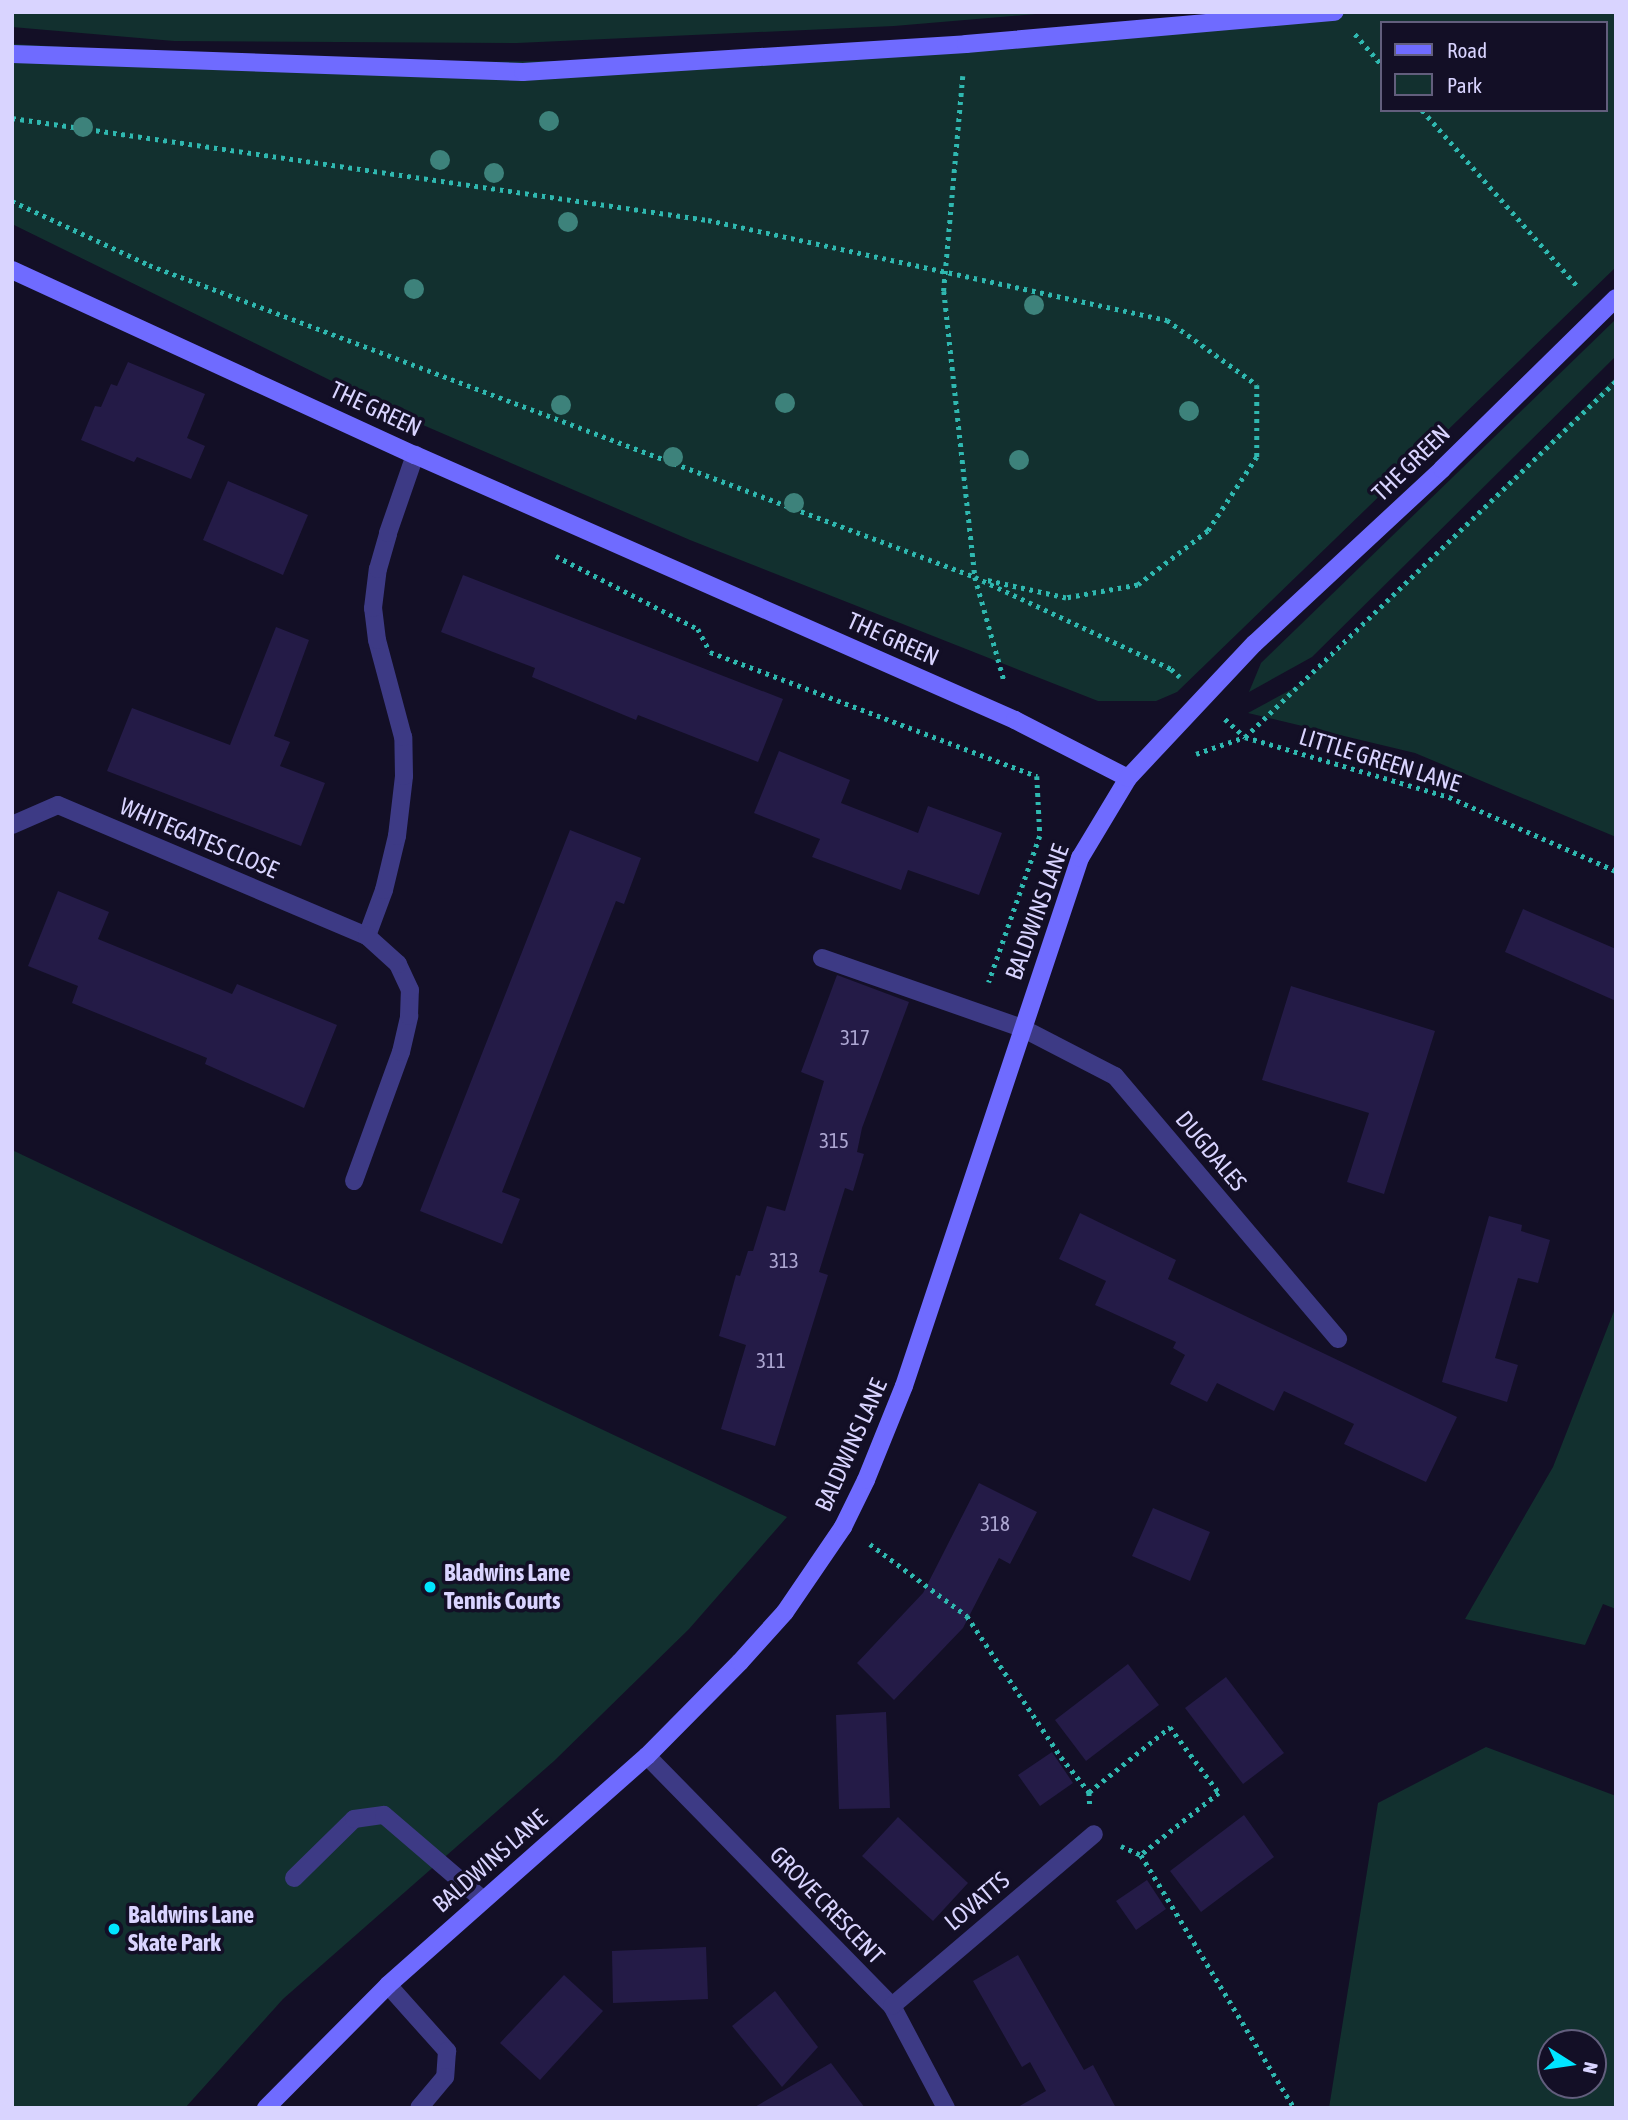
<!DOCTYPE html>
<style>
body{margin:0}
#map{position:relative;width:1628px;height:2120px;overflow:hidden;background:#130f26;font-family:"Asap Condensed",sans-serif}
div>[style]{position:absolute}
.green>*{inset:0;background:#12302f}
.building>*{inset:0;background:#241b47}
.path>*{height:4.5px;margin-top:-2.25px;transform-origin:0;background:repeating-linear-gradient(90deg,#2fb8b0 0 3.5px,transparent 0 8.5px)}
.lane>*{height:18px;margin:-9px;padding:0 9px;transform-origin:9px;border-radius:9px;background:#3d3a85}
.street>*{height:18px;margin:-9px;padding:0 9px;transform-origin:9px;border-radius:9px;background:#3d3a85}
.secondary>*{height:18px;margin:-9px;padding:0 9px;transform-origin:9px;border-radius:9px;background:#6f6bff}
.trees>*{width:20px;height:20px;margin:-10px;border-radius:50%;background:#3d827b}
.dots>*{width:19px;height:19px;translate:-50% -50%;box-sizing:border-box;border:4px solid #130f26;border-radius:50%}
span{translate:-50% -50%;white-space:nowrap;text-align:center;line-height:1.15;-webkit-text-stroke:7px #130f26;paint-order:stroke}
.number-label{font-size:21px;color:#aca6d1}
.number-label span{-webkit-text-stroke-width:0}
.street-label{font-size:24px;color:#d9d4ff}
.poi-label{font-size:24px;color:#d9d4ff;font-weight:700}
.left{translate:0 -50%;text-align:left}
.frame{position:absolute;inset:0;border:14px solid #d9d4ff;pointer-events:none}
.legend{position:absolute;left:1380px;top:21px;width:228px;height:91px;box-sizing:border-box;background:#130f26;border:2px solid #625e7d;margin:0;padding:9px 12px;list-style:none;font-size:21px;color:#d9d4ff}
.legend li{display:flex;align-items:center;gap:14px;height:35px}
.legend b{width:35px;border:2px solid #625e7d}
.north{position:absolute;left:1537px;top:2029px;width:70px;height:70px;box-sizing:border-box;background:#130f26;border:2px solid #625e7d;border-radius:50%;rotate:102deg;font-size:19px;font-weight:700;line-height:28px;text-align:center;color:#d9d4ff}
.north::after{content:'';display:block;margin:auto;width:24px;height:32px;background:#00e5ff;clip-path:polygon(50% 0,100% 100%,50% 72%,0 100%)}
</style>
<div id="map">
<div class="green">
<i style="clip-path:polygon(12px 12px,1059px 12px,894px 26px,517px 43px,174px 41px,12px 27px)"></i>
<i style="clip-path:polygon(evenodd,1339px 12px,1616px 12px,1616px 267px,1177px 692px,1156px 701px,1098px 701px,690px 540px,409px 419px,12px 224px,12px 44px,367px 63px,761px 59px,1339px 12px,1381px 23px,1605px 23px,1605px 110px,1381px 110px,1381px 23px)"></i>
<i style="clip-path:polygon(1616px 319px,1616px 356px,1312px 657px,1249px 692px,1261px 663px)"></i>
<i style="clip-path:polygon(1616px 377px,1616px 837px,1415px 753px,1248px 713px,1305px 682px)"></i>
<i style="clip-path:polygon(12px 1150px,787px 1517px,689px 1629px,554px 1761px,283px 1999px,185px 2108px,12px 2108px)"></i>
<i style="clip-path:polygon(1616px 1306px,1616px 1609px,1603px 1604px,1585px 1645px,1465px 1619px,1553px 1467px)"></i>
<i style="clip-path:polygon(evenodd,1486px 1747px,1616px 1796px,1616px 2108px,1329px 2108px,1378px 1803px,1486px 1747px,1551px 2043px,1593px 2043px,1593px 2085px,1551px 2085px,1551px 2043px)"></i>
</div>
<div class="building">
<i style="clip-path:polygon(128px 362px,205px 394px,187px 438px,205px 446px,191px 479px,137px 457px,134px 462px,81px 440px,95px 406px,101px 407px,111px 384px,117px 386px)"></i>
<i style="clip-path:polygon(228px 481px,308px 515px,283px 575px,203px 540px)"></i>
<i style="clip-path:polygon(463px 575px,783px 699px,758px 762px,638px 715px,636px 720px,532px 677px,535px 668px,441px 632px)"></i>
<i style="clip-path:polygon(276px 627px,309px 640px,274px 736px,290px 742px,280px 766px,325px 783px,301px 846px,107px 771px,132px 708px,230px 745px)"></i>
<i style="clip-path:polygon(779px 751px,850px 780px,841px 803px,918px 833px,928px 806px,1002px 833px,979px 895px,908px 870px,901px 890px,812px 857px,820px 839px,754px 813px)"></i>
<i style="clip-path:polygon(570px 830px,641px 858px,624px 904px,616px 901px,502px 1192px,520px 1199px,502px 1244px,420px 1211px)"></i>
<i style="clip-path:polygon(58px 891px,109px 912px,98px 939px,232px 994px,237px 984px,337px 1025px,304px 1108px,205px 1064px,207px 1058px,72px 1003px,78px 986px,28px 966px)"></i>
<i style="clip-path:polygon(1523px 909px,1616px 949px,1616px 1001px,1505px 952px)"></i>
<i style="clip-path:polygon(837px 975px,909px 1002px,862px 1128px,857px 1152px,864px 1154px,853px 1191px,845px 1188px,819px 1272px,828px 1275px,775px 1446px,721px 1429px,746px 1345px,719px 1336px,736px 1275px,740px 1276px,748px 1251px,753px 1251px,767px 1206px,785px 1211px,824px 1081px,801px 1072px)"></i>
<i style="clip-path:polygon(1291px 986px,1435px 1031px,1384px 1194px,1347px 1182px,1369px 1113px,1262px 1080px)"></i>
<i style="clip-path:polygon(1080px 1213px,1176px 1260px,1168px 1279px,1457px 1417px,1426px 1482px,1344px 1444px,1354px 1424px,1284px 1391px,1274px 1411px,1217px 1383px,1207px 1402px,1170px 1384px,1185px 1355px,1173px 1348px,1176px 1342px,1095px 1305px,1106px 1281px,1059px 1259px)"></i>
<i style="clip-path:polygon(1489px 1216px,1522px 1225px,1521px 1231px,1550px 1240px,1538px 1283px,1518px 1278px,1495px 1358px,1518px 1365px,1507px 1402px,1442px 1382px)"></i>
<i style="clip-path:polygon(979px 1483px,1037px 1512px,1010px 1564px,999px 1558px,963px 1628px,894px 1700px,857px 1663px,923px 1593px)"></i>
<i style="clip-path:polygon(1153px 1508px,1210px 1532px,1190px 1581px,1132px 1556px)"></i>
<i style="clip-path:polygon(1128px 1664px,1159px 1705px,1086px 1761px,1055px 1720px)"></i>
<i style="clip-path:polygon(1226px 1677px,1284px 1753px,1243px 1784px,1185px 1708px)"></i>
<i style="clip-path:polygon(886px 1712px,890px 1808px,839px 1809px,836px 1715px)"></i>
<i style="clip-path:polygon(1052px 1752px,1073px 1783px,1040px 1806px,1018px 1775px)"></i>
<i style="clip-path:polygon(1244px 1815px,1274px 1857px,1201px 1912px,1170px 1871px)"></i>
<i style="clip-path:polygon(898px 1817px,968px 1883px,933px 1921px,862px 1856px)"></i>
<i style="clip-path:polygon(1147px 1880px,1166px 1909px,1136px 1930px,1116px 1901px)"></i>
<i style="clip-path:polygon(706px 1947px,708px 1999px,613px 2003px,612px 1951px)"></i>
<i style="clip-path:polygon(1018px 1955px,1084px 2070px,1093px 2065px,1116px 2108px,1016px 2108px,1046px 2091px,1030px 2062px,1022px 2067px,973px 1981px)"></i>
<i style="clip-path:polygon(564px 1975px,603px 2011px,540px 2080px,500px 2043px)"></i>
<i style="clip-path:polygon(775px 1991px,818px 2047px,782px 2087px,732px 2026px)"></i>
<i style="clip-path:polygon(831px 2063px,865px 2108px,753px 2108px)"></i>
</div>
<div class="path">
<i style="left:1355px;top:34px;width:40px;rotate:49deg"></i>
<i style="left:963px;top:76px;width:216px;rotate:95.1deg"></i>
<i style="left:944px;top:291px;width:288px;rotate:83.8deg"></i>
<i style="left:975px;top:577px;width:107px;rotate:74.3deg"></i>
<i style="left:1422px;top:110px;width:237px;rotate:48.6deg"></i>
<i style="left:12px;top:118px;width:703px;rotate:8.34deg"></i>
<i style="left:708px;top:220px;width:470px;rotate:12.3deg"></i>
<i style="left:1167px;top:320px;width:111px;rotate:35.8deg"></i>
<i style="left:1257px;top:385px;width:72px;rotate:90deg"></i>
<i style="left:1257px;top:457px;width:89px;rotate:123.5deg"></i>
<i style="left:1208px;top:531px;width:88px;rotate:142.4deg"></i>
<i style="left:1138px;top:585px;width:73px;rotate:169.8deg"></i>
<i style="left:1066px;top:598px;width:83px;rotate:-167.5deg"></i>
<i style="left:12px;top:201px;width:151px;rotate:25deg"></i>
<i style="left:149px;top:265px;width:883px;rotate:20.69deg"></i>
<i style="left:975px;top:577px;width:217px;rotate:25.1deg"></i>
<i style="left:1171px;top:669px;width:12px;rotate:42deg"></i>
<i style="left:556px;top:556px;width:160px;rotate:27.2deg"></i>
<i style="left:698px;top:629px;width:26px;rotate:62deg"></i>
<i style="left:710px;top:652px;width:350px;rotate:20.8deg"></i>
<i style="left:1037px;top:776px;width:60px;rotate:87.1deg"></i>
<i style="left:1040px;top:836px;width:155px;rotate:109.3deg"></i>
<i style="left:1225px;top:719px;width:27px;rotate:42deg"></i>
<i style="left:1245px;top:737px;width:514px;rotate:-43.82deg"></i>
<i style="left:1196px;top:754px;width:52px;rotate:-19.1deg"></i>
<i style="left:1245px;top:737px;width:213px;rotate:16.4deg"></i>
<i style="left:1449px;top:797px;width:183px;rotate:23.9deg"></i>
<i style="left:870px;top:1544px;width:121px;rotate:36.6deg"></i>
<i style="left:967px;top:1616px;width:169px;rotate:56.3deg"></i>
<i style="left:1061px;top:1757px;width:45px;rotate:51.3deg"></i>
<i style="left:1089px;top:1792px;width:13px;rotate:86deg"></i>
<i style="left:1089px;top:1792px;width:104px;rotate:-38.7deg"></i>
<i style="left:1170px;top:1727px;width:82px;rotate:53.4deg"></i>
<i style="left:1219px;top:1793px;width:100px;rotate:141.5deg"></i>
<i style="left:1121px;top:1846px;width:22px;rotate:24deg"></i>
<i style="left:1141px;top:1855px;width:296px;rotate:58.8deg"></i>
</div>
<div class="lane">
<i style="left:822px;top:958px;width:212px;rotate:19.3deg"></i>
<i style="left:294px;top:1878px;width:84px;rotate:-44.5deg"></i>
<i style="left:354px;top:1819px;width:30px;rotate:-8deg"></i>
<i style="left:384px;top:1815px;width:130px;rotate:40.6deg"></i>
</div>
<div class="street">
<i style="left:12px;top:825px;width:50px;rotate:-23.5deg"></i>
<i style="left:58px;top:805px;width:336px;rotate:23deg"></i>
<i style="left:367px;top:936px;width:49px;rotate:-69.7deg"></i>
<i style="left:384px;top:890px;width:56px;rotate:-76.5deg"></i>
<i style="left:397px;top:836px;width:60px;rotate:-83.3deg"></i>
<i style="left:404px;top:776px;width:39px;rotate:-91deg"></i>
<i style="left:403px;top:737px;width:100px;rotate:-105deg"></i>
<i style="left:377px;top:640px;width:32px;rotate:-97deg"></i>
<i style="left:373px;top:608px;width:39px;rotate:-83deg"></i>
<i style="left:378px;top:569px;width:37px;rotate:-74deg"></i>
<i style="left:388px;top:533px;width:83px;rotate:-70.9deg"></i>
<i style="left:1022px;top:1028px;width:105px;rotate:27.3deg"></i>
<i style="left:1115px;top:1076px;width:345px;rotate:49.7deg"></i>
<i style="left:354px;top:1181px;width:137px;rotate:-70deg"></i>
<i style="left:401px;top:1052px;width:37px;rotate:-77deg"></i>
<i style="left:409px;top:1016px;width:26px;rotate:-88deg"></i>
<i style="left:410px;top:990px;width:29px;rotate:-115deg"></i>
<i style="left:398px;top:964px;width:42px;rotate:-137.9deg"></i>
<i style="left:647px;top:1756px;width:350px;rotate:45.6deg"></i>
<i style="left:892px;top:2006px;width:115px;rotate:62.1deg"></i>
<i style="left:388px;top:1985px;width:89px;rotate:48.2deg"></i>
<i style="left:447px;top:2051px;width:26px;rotate:94deg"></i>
<i style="left:445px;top:2077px;width:40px;rotate:130deg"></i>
<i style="left:892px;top:2006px;width:265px;rotate:-40.4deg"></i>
</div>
<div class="secondary">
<i style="left:12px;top:54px;width:511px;rotate:2.02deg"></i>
<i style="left:523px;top:72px;width:444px;rotate:-3.6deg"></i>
<i style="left:966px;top:44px;width:370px;rotate:-5deg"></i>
<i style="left:12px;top:270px;width:443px;rotate:24.7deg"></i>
<i style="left:415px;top:455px;width:656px;rotate:23.83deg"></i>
<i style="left:1015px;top:720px;width:127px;rotate:27.2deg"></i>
<i style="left:266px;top:2108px;width:173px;rotate:-45.2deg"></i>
<i style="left:388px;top:1985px;width:346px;rotate:-41.5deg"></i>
<i style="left:647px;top:1756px;width:132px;rotate:-45.3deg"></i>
<i style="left:740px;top:1662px;width:67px;rotate:-48deg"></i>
<i style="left:785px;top:1612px;width:103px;rotate:-55.7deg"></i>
<i style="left:843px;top:1527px;width:52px;rotate:-63.9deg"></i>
<i style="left:866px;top:1480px;width:101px;rotate:-68deg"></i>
<i style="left:904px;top:1386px;width:557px;rotate:-71.57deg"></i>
<i style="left:1080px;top:858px;width:93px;rotate:-59deg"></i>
<i style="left:1128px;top:778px;width:184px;rotate:-46.8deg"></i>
<i style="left:1254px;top:644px;width:257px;rotate:-42.9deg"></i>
<i style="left:1442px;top:469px;width:244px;rotate:-44.5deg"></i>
</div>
<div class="trees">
<i style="left:549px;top:121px"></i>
<i style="left:83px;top:127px"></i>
<i style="left:440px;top:160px"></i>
<i style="left:494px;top:173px"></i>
<i style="left:568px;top:222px"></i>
<i style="left:414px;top:289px"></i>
<i style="left:1034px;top:305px"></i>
<i style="left:785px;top:403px"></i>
<i style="left:561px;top:405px"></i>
<i style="left:1189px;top:411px"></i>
<i style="left:673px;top:457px"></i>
<i style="left:1019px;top:460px"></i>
<i style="left:794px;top:503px"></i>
</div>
<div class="dots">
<i style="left:430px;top:1587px;background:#00e5ff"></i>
<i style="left:114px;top:1929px;background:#00e5ff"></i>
</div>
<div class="number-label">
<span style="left:855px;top:1037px">317</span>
<span style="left:834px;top:1140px">315</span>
<span style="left:784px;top:1260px">313</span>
<span style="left:771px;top:1360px">311</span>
<span style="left:995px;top:1523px">318</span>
</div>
<div class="street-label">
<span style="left:376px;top:409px;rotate:25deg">THE GREEN</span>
<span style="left:1411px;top:463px;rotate:-44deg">THE GREEN</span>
<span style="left:893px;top:639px;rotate:24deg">THE GREEN</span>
<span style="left:1380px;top:760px;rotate:17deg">LITTLE GREEN LANE</span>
<span style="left:199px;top:838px;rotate:23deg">WHITEGATES CLOSE</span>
<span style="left:1037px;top:912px;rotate:-70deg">BALDWINS LANE</span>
<span style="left:1211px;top:1151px;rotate:50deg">DUGDALES</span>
<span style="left:851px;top:1445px;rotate:-66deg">BALDWINS LANE</span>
<span style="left:490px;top:1861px;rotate:-41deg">BALDWINS LANE</span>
<span style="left:977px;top:1901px;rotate:-40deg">LOVATTS</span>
<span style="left:827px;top:1905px;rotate:46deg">GROVE CRESCENT</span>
</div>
<div class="poi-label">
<span class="left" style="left:444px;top:1587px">Bladwins Lane<br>Tennis Courts</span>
<span class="left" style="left:128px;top:1929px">Baldwins Lane<br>Skate Park</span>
</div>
<div class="frame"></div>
<ul class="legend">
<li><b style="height:9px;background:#6f6bff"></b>Road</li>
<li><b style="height:19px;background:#12302f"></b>Park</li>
</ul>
<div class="north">N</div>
</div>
